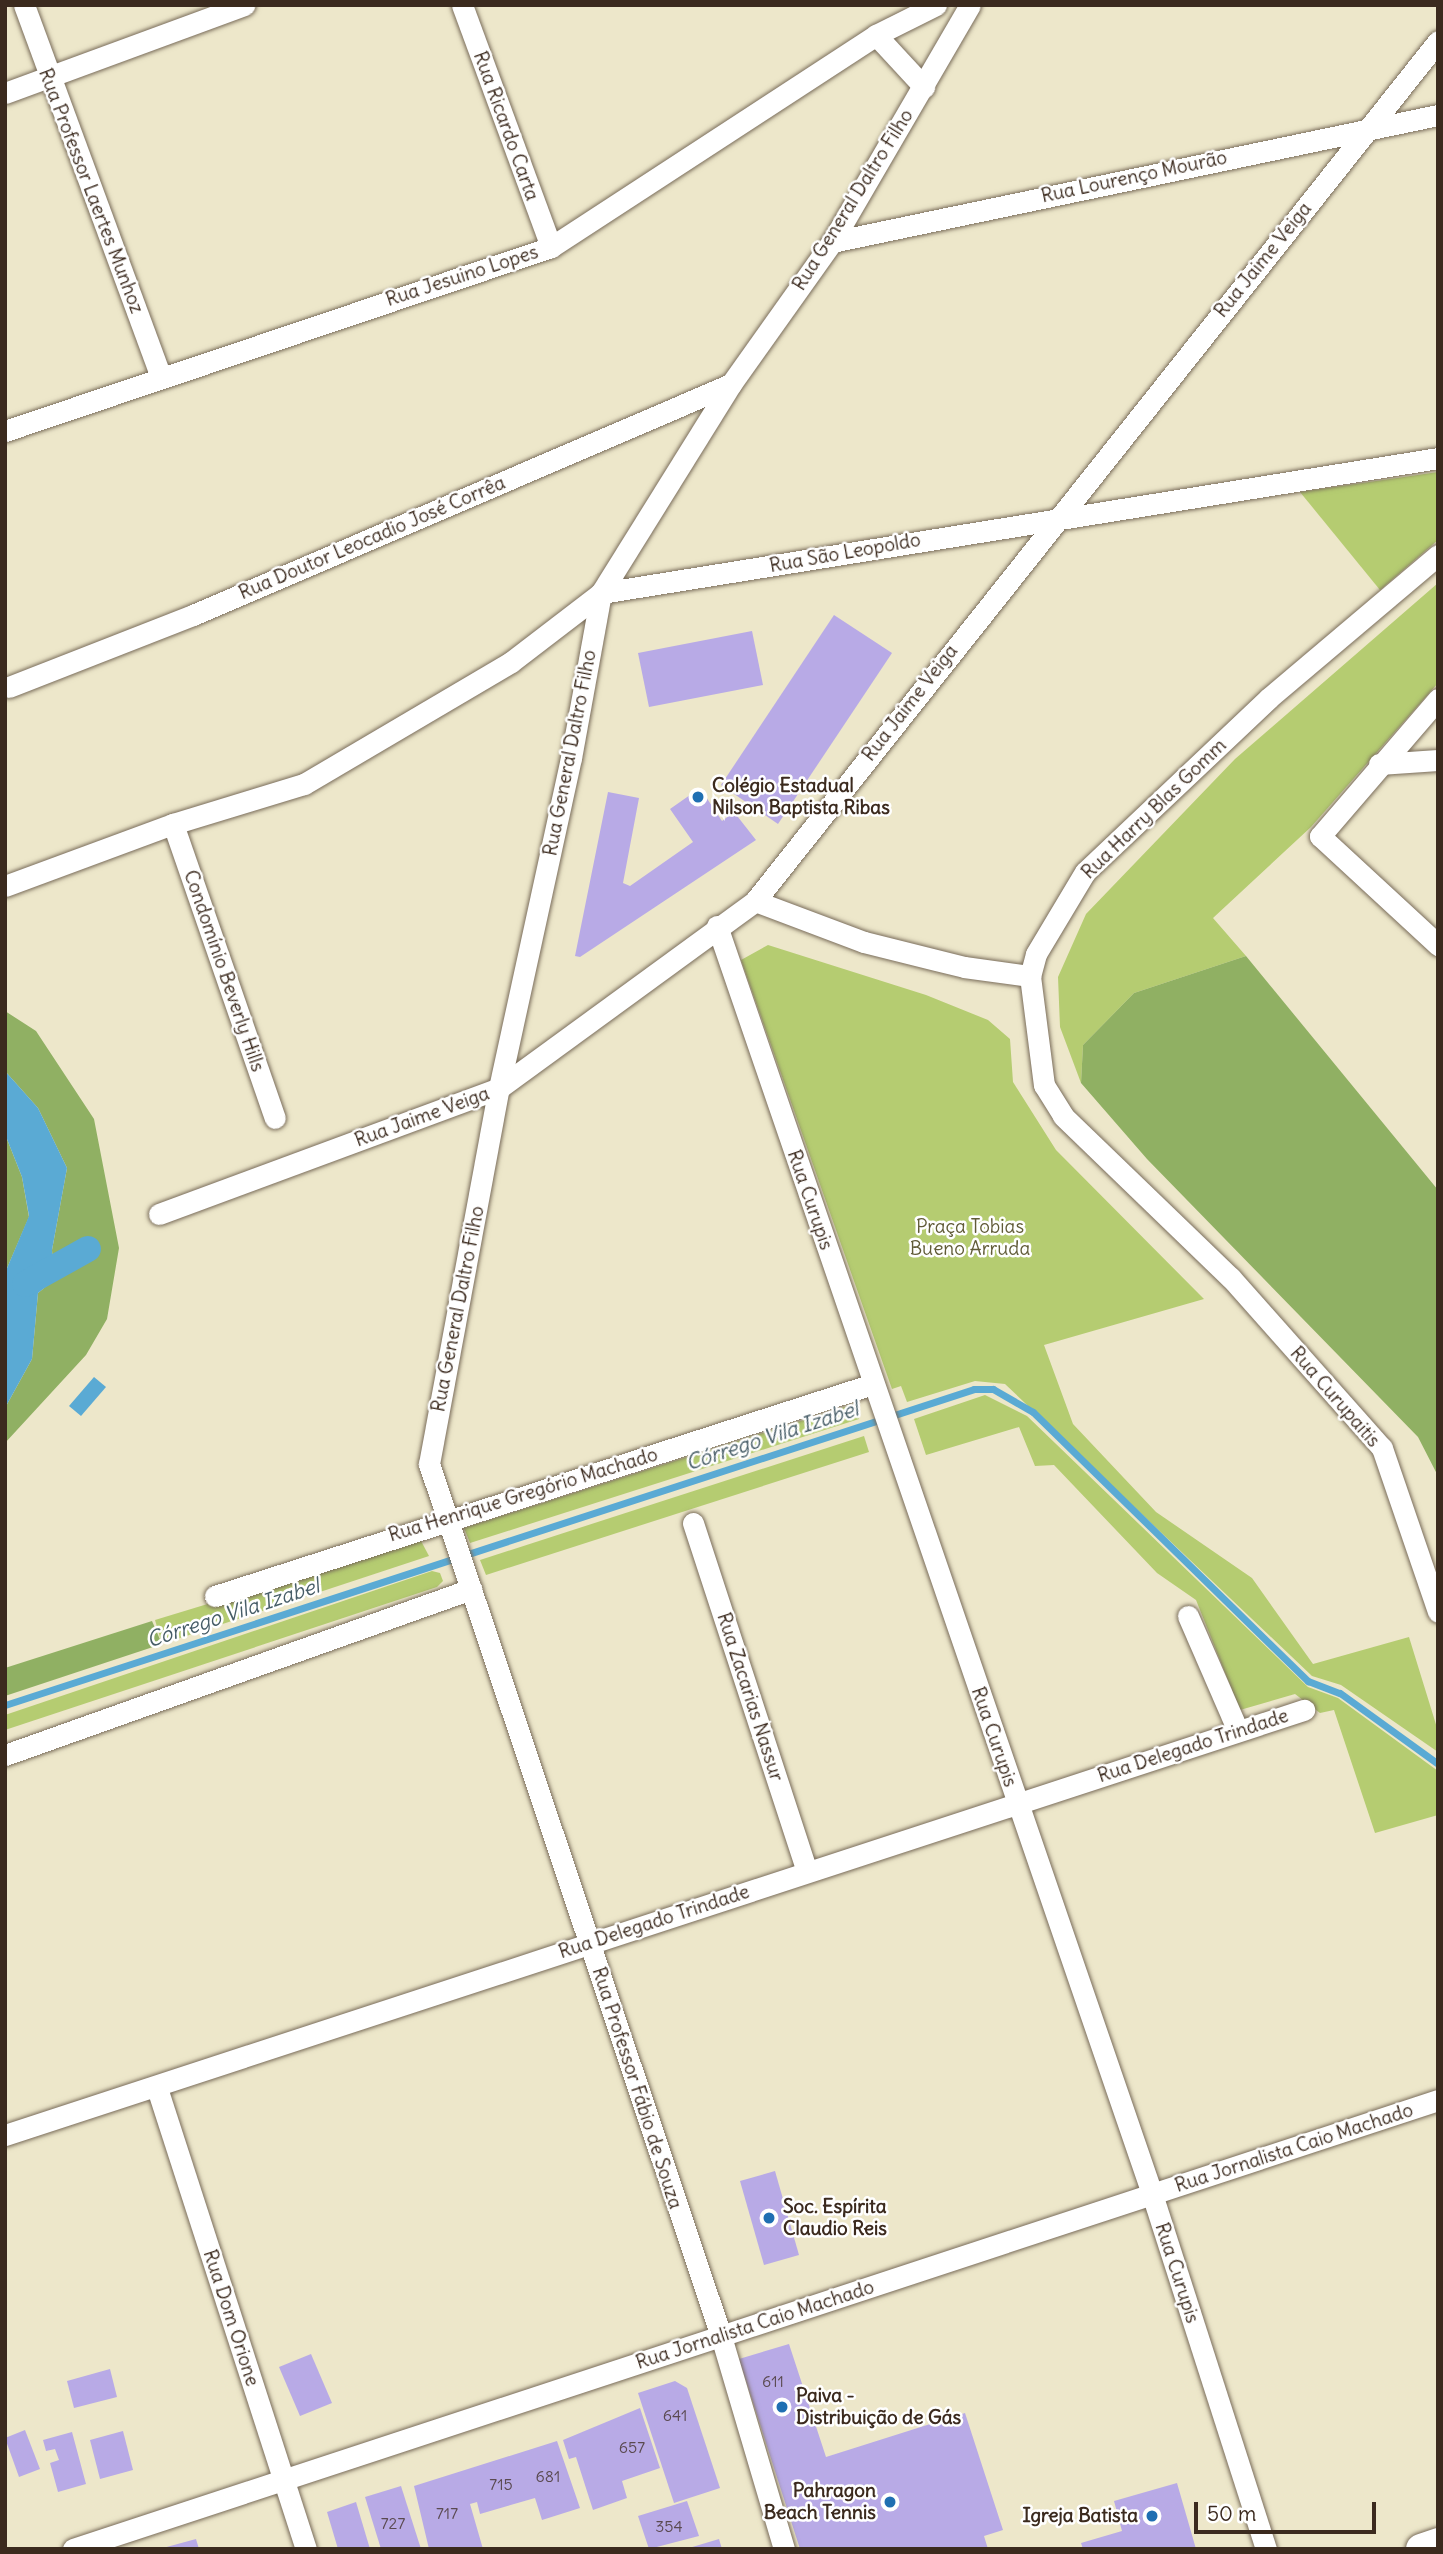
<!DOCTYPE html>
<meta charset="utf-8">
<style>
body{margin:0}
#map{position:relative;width:1443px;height:2554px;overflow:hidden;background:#ede7ca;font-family:Delius,sans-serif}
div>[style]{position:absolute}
.green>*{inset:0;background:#b5cc71}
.forest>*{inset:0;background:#90b063}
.water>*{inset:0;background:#5aaad4}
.stream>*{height:7px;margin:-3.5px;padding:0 3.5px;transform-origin:3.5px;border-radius:3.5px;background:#5aaad4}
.canal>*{height:26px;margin:-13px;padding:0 13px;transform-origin:13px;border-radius:13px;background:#5aaad4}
.building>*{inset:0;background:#b8aae6}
.roads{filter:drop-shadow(0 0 2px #796c5a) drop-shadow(0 0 2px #796c5a)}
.minor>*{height:21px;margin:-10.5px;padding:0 10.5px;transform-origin:10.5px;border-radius:10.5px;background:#fff}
.secondary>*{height:30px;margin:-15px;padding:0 15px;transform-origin:15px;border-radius:15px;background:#fff}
.dots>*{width:19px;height:19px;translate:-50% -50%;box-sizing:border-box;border:4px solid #fff;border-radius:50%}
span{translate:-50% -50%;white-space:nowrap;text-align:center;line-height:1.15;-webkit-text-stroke:5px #fff;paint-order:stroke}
.number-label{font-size:16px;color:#5a4a50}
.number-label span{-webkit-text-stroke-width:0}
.street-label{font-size:19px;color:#3b2a1e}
.poi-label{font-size:19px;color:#3b2a1e;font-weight:700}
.left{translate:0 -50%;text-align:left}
.right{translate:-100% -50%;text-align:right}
.park-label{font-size:19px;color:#605b37}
.water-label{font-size:21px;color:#475d67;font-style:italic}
.frame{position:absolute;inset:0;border:7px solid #3b2a1e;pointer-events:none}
.scale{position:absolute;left:1194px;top:2502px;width:182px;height:32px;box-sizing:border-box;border:4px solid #3b2a1e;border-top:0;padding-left:9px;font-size:21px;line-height:24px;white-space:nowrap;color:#3b2a1e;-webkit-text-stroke:5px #fff;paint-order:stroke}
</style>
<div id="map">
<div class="green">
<i style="clip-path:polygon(1438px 472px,1438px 540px,1380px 590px,1300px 492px)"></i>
<i style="clip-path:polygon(1438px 583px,1438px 683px,1311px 827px,1213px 918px,1246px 956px,1134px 993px,1083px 1045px,1081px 1083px,1060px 1027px,1058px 977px,1086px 914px,1235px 759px)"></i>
<i style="clip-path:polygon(768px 945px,926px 995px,988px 1020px,1010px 1039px,1013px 1082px,1056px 1150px,1204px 1299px,1044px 1345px,1073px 1424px,1156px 1512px,1252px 1578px,1313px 1664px,1409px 1637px,1438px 1731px,1438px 1752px,1341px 1685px,1312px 1676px,1005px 1384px,975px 1381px,907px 1402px,901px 1386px,892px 1389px,741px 960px)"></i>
<i style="clip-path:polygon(985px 1395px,1027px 1416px,1308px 1687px,1338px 1698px,1438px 1771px,1438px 1815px,1375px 1833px,1334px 1710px,1320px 1713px,1295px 1694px,1240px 1710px,1196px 1600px,1157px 1573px,1054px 1465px,1035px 1466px,1019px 1427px,926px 1455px,914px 1419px)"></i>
<i style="clip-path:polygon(854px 1404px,859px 1419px,470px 1543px,464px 1528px)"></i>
<i style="clip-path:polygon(864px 1436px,869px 1452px,486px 1575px,480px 1560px)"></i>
<i style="clip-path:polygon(420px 1539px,429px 1556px,162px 1644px,155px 1620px)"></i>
<i style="clip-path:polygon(432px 1571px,440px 1573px,443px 1581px,437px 1587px,5px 1730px,5px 1715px)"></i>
</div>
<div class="forest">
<i style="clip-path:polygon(1246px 956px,1438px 1190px,1438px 1476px,1418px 1437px,1147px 1159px,1081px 1083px,1083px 1045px,1134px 993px)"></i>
<i style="clip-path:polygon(5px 1011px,36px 1031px,94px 1119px,119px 1248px,107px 1319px,86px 1355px,5px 1443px,5px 1408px,32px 1359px,38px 1293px,54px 1280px,52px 1250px,67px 1168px,38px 1108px,5px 1071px)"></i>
<i style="clip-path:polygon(5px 1134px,22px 1177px,29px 1217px,5px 1273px)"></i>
<i style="clip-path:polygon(152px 1621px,162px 1644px,5px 1696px,5px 1668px)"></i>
</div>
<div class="water">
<i style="clip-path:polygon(5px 1071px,38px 1108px,67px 1168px,52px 1250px,54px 1280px,38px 1293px,32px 1359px,5px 1408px,5px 1273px,29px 1216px,22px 1177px,5px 1134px)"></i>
<i style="clip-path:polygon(94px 1377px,106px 1387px,81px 1416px,69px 1406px)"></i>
</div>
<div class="stream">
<i style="left:5px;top:1705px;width:1019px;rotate:-18.06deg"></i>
<i style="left:974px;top:1389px;width:19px"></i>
<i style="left:993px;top:1389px;width:46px;rotate:29.9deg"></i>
<i style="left:1033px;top:1412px;width:385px;rotate:44.4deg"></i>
<i style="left:1308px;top:1681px;width:34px;rotate:21deg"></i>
<i style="left:1340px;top:1693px;width:121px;rotate:35.9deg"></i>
</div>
<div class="canal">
<i style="left:25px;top:1284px;width:72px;rotate:-29.1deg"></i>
</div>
<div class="building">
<i style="clip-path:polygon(834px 615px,892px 653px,778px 824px,721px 785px)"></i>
<i style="clip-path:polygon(752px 631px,763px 685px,649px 707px,638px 653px)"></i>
<i style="clip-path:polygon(700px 788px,722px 821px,734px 812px,756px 840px,580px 957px,575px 956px,608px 792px,639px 798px,623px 883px,630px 886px,693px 842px,670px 809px)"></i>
<i style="clip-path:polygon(775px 2171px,799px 2255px,764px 2265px,740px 2181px)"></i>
<i style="clip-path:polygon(789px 2344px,826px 2457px,965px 2413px,1003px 2530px,984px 2536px,988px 2549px,800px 2549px,739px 2359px)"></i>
<i style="clip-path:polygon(311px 2354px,332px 2403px,300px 2416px,279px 2367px)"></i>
<i style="clip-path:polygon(110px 2369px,117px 2397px,74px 2408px,67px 2381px)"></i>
<i style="clip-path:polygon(675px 2381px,687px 2388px,720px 2488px,674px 2503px,638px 2393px)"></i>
<i style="clip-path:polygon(640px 2408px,660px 2468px,622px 2481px,627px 2498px,593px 2510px,576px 2457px,569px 2459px,563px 2440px)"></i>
<i style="clip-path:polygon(25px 2430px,40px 2469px,19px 2477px,5px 2438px)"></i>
<i style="clip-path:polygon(123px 2431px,133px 2470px,100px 2479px,90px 2440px)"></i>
<i style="clip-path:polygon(72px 2432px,86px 2484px,58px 2492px,50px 2463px,59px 2460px,55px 2449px,46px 2451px,43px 2440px)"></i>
<i style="clip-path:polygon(557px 2441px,580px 2508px,542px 2520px,535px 2498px,480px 2514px,477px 2502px,470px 2504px,483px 2549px,429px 2549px,414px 2486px)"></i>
<i style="clip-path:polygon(1177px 2483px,1196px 2549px,1083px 2549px,1081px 2543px,1122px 2531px,1114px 2501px)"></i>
<i style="clip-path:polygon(401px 2486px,421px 2549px,381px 2549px,365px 2497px)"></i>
<i style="clip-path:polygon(687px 2501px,699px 2536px,649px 2549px,638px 2516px)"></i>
<i style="clip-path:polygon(356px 2502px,370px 2549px,338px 2549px,327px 2512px)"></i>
<i style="clip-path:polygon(196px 2539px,199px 2549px,164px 2549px,163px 2548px)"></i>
<i style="clip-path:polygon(719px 2539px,722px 2549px,689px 2549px,689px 2548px)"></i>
</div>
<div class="roads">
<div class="minor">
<i style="left:24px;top:5px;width:396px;rotate:69.8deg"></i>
<i style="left:462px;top:5px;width:258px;rotate:69.8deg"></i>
<i style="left:876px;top:35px;width:71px;rotate:47.3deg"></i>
<i style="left:5px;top:93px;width:255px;rotate:-20.2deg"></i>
<i style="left:832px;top:242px;width:619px;rotate:-11.84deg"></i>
<i style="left:5px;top:431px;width:576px;rotate:-18.62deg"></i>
<i style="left:551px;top:247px;width:388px;rotate:-33.1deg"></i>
<i style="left:876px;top:35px;width:67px;rotate:-26.6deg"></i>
<i style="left:1438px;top:555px;width:221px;rotate:139.8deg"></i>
<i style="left:1269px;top:698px;width:253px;rotate:136.6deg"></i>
<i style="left:1085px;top:872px;width:96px;rotate:120.9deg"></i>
<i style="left:1036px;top:954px;width:23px;rotate:105deg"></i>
<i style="left:1030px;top:976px;width:110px;rotate:82.7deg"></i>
<i style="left:1044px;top:1085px;width:36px;rotate:58deg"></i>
<i style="left:1063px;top:1116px;width:233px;rotate:44deg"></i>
<i style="left:1231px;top:1278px;width:227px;rotate:48.4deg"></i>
<i style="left:1382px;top:1448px;width:173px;rotate:71.1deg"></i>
<i style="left:9px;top:687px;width:198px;rotate:-21.4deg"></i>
<i style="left:193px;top:615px;width:585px;rotate:-23.24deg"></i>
<i style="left:1438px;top:699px;width:181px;rotate:130.7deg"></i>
<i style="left:1320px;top:836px;width:161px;rotate:42.7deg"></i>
<i style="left:1379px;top:764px;width:59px;rotate:-3.9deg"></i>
<i style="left:173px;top:824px;width:311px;rotate:70.9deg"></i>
<i style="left:5px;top:886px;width:179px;rotate:-20.3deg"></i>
<i style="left:173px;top:824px;width:137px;rotate:-17deg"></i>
<i style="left:304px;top:784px;width:240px;rotate:-30.5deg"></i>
<i style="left:511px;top:662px;width:113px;rotate:-37.5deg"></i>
<i style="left:601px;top:593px;width:848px;rotate:-9.16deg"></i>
<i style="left:755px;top:901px;width:116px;rotate:20.6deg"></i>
<i style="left:864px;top:942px;width:103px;rotate:14deg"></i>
<i style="left:964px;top:967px;width:67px;rotate:7.8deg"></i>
<i style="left:717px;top:926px;width:1341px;rotate:71.06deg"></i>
<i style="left:1152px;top:2194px;width:373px;rotate:72.2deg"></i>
<i style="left:159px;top:1214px;width:363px;rotate:-20.3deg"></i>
<i style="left:499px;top:1088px;width:317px;rotate:-36.1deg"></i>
<i style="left:755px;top:901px;width:1098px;rotate:-51.54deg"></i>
<i style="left:693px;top:1523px;width:367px;rotate:71.9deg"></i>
<i style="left:215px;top:1596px;width:691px;rotate:-17.86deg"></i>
<i style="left:1188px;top:1616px;width:125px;rotate:66.5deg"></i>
<i style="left:5px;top:1755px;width:495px;rotate:-19.6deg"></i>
<i style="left:157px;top:2088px;width:484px;rotate:72.1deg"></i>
<i style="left:5px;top:2135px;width:1367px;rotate:-18.12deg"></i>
<i style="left:73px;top:2549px;width:1437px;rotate:-18.21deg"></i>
<i style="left:784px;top:2549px;width:222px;rotate:-106.5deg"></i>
<i style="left:721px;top:2336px;width:920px;rotate:-108.51deg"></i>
<i style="left:429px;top:1464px;width:382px;rotate:-79.5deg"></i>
<i style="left:499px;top:1088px;width:338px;rotate:-77.7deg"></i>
<i style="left:571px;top:758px;width:168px;rotate:-79.7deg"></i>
<i style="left:601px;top:593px;width:246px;rotate:-58.1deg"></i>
<i style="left:731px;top:384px;width:174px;rotate:-54.6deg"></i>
<i style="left:832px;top:242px;width:274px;rotate:-59.8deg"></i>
</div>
<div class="secondary">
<i style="left:1421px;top:2549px;width:18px;rotate:-19deg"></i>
</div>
</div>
<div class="dots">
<i style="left:698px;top:797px;background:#1f6fb2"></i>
<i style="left:769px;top:2218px;background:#1f6fb2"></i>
<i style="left:782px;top:2407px;background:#1f6fb2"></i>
<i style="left:890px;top:2502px;background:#1f6fb2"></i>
<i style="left:1152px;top:2516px;background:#1f6fb2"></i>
</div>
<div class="number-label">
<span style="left:773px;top:2381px">611</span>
<span style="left:675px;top:2415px">641</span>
<span style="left:632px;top:2447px">657</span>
<span style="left:548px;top:2476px">681</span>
<span style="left:501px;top:2484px">715</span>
<span style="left:447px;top:2513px">717</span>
<span style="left:393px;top:2523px">727</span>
<span style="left:669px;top:2526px">354</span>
</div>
<div class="street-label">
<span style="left:506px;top:126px;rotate:70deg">Rua Ricardo Carta</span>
<span style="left:1134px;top:177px;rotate:-12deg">Rua Lourenço Mourão</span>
<span style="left:91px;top:191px;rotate:69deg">Rua Professor Laertes Munhoz</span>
<span style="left:853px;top:200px;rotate:-58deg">Rua General Daltro Filho</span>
<span style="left:1263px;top:260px;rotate:-51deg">Rua Jaime Veiga</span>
<span style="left:462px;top:276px;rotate:-18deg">Rua Jesuino Lopes</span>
<span style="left:372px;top:538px;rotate:-23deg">Rua Doutor Leocadio José Corrêa</span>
<span style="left:845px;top:553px;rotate:-10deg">Rua São Leopoldo</span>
<span style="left:910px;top:703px;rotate:-52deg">Rua Jaime Veiga</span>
<span style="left:570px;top:753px;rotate:-79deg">Rua General Daltro Filho</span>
<span style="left:1154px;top:809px;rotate:-44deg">Rua Harry Blas Gomm</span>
<span style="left:224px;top:971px;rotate:71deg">Condomínio Beverly Hills</span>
<span style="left:422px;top:1117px;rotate:-20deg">Rua Jaime Veiga</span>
<span style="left:810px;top:1200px;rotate:71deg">Rua Curupis</span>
<span style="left:458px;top:1309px;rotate:-79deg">Rua General Daltro Filho</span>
<span style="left:1335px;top:1397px;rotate:49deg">Rua Curupaitis</span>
<span style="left:523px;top:1495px;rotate:-17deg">Rua Henrique Gregório Machado</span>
<span style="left:750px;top:1697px;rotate:72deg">Rua Zacarias Nassur</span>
<span style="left:994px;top:1737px;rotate:71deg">Rua Curupis</span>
<span style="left:1193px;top:1746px;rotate:-18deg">Rua Delegado Trindade</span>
<span style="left:654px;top:1922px;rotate:-18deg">Rua Delegado Trindade</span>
<span style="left:637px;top:2088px;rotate:72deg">Rua Professor Fábio de Souza</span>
<span style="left:1294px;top:2148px;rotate:-18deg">Rua Jornalista Caio Machado</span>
<span style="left:1177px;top:2273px;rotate:72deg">Rua Curupis</span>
<span style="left:231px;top:2318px;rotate:72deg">Rua Dom Orione</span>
<span style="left:755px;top:2325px;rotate:-18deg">Rua Jornalista Caio Machado</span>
</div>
<div class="poi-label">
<span class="left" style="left:712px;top:797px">Colégio Estadual<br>Nilson Baptista Ribas</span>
<span class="left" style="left:783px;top:2218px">Soc. Espírita<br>Claudio Reis</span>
<span class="left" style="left:796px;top:2407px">Paiva -<br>Distribuição de Gás</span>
<span class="right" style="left:876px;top:2502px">Pahragon<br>Beach Tennis</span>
<span class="right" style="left:1138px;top:2516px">Igreja Batista</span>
</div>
<div class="park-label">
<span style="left:970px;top:1238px">Praça Tobias<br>Bueno Arruda</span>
</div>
<div class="water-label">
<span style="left:772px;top:1436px;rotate:-18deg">Córrego Vila Izabel</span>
<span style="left:233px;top:1613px;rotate:-18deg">Córrego Vila Izabel</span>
</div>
<div class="frame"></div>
<div class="scale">50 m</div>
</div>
